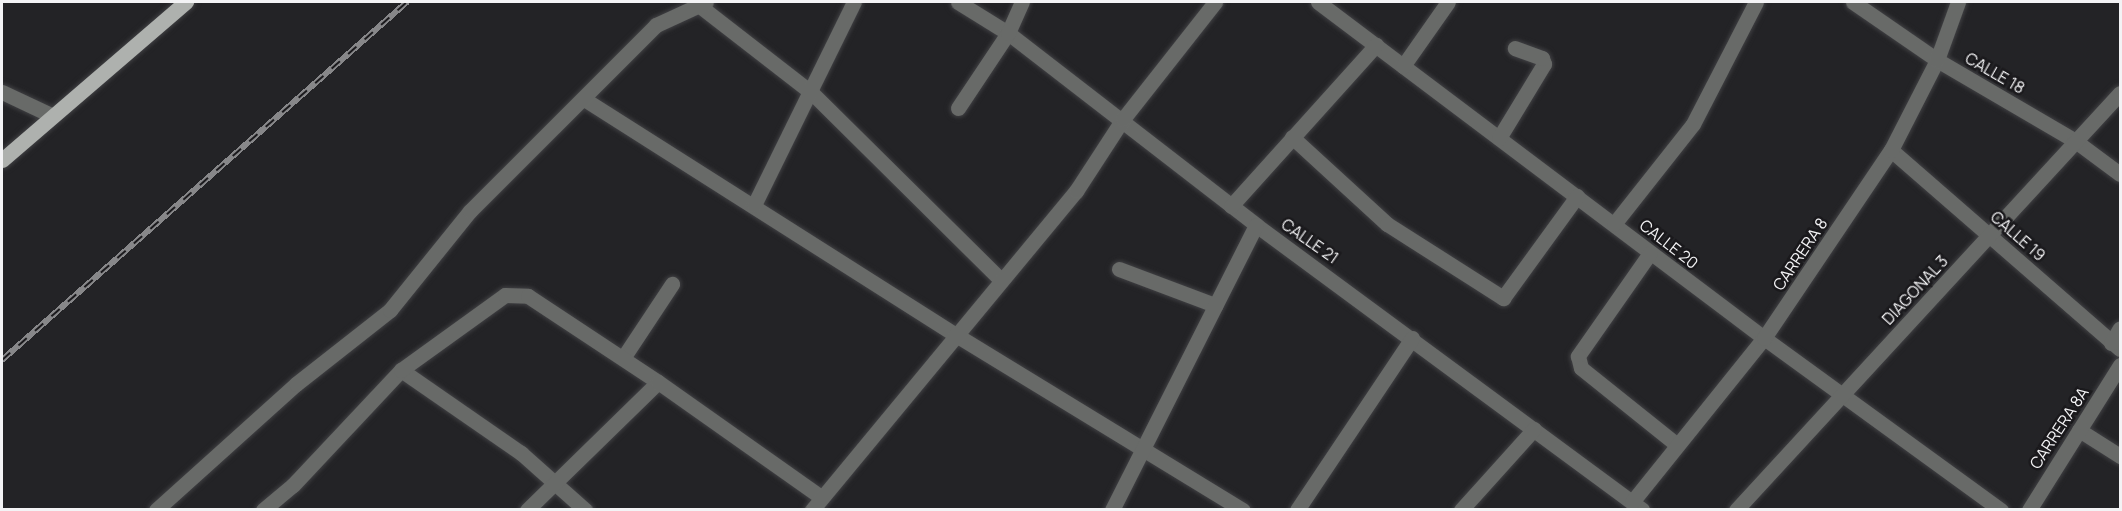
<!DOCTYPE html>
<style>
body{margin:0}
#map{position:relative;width:2122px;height:511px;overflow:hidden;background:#232326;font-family:Manrope,sans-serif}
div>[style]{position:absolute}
.roads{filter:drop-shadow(0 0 2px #404043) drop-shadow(0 0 2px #404043)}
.minor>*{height:15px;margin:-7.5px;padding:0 7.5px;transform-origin:7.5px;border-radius:7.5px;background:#686a68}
.major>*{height:15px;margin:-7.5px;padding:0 7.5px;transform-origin:7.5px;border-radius:7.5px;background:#aeb1ae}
.rail>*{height:6px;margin-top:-3px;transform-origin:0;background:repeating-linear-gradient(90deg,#1a191c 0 11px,#878789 0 22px);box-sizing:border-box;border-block:2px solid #878789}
span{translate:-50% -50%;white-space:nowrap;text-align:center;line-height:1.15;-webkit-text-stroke:5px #1a191c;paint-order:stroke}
.street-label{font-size:16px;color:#f3f3f5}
.frame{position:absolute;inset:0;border:3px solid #f3f3f5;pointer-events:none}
</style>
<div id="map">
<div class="roads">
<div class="minor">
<i style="left:958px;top:2px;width:59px;rotate:31.8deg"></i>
<i style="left:1008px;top:33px;width:314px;rotate:37.7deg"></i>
<i style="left:1256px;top:225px;width:480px;rotate:36.4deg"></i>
<i style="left:1318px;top:2px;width:558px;rotate:36.99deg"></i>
<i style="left:1764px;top:338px;width:293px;rotate:36deg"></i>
<i style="left:1853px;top:2px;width:102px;rotate:34.6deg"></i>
<i style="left:1937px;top:60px;width:159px;rotate:30.3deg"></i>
<i style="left:2074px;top:140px;width:57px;rotate:36.5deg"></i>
<i style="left:701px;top:7px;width:140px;rotate:37.8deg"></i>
<i style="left:812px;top:93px;width:266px;rotate:44.7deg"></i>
<i style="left:1403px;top:66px;width:78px;rotate:-54.9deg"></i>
<i style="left:2px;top:92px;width:56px;rotate:25.2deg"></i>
<i style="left:584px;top:99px;width:441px;rotate:32.4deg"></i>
<i style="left:956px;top:335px;width:336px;rotate:31.4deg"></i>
<i style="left:958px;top:108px;width:90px;rotate:-56.3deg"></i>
<i style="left:1008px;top:33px;width:34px;rotate:-66deg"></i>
<i style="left:1292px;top:137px;width:129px;rotate:42.5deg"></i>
<i style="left:1387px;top:224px;width:138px;rotate:32.5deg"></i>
<i style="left:1503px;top:298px;width:126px;rotate:-54deg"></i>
<i style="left:1499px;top:138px;width:87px;rotate:-58.7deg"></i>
<i style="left:1544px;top:64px;width:6px;rotate:-108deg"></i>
<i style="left:1542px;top:58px;width:29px;rotate:-160deg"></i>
<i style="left:1891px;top:150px;width:303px;rotate:41deg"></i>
<i style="left:754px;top:205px;width:226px;rotate:-63.8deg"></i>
<i style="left:1231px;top:206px;width:217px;rotate:-48deg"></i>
<i style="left:1614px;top:224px;width:127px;rotate:-51.7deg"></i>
<i style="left:1693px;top:124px;width:137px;rotate:-62.7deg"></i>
<i style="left:1650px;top:253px;width:126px;rotate:125deg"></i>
<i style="left:1578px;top:356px;width:12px;rotate:76deg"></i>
<i style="left:1581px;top:368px;width:123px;rotate:38.7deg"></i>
<i style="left:1119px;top:269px;width:103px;rotate:20.6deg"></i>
<i style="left:2111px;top:343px;width:17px;rotate:-59deg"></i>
<i style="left:623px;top:358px;width:89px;rotate:-56.5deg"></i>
<i style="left:401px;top:370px;width:146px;rotate:34.7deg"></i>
<i style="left:521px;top:453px;width:86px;rotate:41.7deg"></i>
<i style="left:2079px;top:430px;width:49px;rotate:32.4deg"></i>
<i style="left:1632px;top:502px;width:211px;rotate:-51.2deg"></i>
<i style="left:1764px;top:338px;width:227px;rotate:-56deg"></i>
<i style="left:1891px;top:150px;width:101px;rotate:-62.9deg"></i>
<i style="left:1937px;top:60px;width:62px;rotate:-70.1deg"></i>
<i style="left:156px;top:510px;width:188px;rotate:-42deg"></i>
<i style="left:296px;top:384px;width:120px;rotate:-38.2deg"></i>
<i style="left:390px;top:310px;width:127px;rotate:-51.1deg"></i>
<i style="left:470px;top:211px;width:263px;rotate:-45deg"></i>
<i style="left:656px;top:25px;width:55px;rotate:-24.7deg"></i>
<i style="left:263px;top:510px;width:39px;rotate:-40deg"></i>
<i style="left:293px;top:485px;width:158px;rotate:-46.8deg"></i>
<i style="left:401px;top:370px;width:128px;rotate:-35.8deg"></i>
<i style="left:505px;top:295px;width:23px;rotate:2deg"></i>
<i style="left:528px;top:296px;width:156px;rotate:33.5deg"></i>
<i style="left:527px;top:510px;width:183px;rotate:-44.3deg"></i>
<i style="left:658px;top:382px;width:199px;rotate:35.2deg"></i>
<i style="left:812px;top:510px;width:414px;rotate:-50.4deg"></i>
<i style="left:1076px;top:191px;width:86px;rotate:-56.9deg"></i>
<i style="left:1123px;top:119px;width:149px;rotate:-51.8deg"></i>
<i style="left:1112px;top:510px;width:319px;rotate:-63.2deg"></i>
<i style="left:1297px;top:510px;width:207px;rotate:-56.2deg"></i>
<i style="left:1461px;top:510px;width:109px;rotate:-48deg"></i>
<i style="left:1736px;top:510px;width:567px;rotate:-47.36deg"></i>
<i style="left:2029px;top:510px;width:171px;rotate:-57.9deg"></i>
</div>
<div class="major">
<i style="left:2px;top:160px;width:243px;rotate:-40.7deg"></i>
</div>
</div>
<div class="rail">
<i style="left:2px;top:360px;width:541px;rotate:-41.48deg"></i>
</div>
<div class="street-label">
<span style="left:1995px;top:73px;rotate:30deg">CALLE 18</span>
<span style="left:2018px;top:236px;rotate:41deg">CALLE 19</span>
<span style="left:1310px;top:241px;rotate:35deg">CALLE 21</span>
<span style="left:1669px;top:244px;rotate:38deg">CALLE 20</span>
<span style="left:1800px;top:254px;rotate:-56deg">CARRERA 8</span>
<span style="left:1915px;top:290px;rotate:-47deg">DIAGONAL 3</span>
<span style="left:2059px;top:428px;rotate:-57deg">CARRERA 8A</span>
</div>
<div class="frame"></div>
</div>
